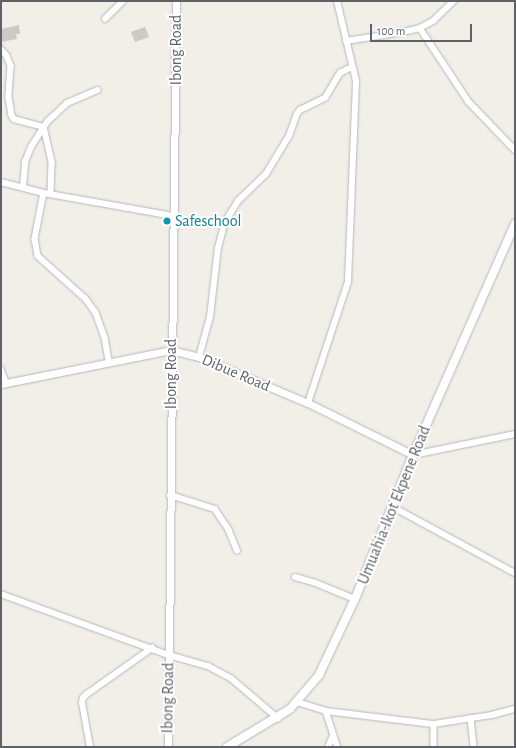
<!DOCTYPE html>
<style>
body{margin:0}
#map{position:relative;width:516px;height:748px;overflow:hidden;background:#f1efe8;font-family:"Alegreya Sans",sans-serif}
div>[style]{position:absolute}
.building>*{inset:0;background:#cccac5}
.roads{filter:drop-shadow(0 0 1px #b5b8bc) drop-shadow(0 0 1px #b5b8bc)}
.minor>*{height:5.5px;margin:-2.75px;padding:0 2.75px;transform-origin:2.75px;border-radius:2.75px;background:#fff}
.tertiary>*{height:7px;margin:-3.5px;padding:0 3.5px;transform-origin:3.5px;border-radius:3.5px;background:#fff}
.secondary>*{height:8px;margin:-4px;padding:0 4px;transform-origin:4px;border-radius:4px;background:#fff}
.dots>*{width:11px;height:11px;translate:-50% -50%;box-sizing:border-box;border:2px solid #fff;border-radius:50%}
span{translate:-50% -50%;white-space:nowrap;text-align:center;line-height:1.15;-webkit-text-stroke:4px #fff;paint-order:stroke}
.street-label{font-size:16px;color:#5f6368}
.culture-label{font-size:16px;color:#0d838f}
.left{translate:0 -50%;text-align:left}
.frame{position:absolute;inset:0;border:2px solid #5f6368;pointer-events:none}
.scale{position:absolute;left:370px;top:24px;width:102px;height:18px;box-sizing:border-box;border:2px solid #5f6368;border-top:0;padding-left:5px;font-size:12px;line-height:14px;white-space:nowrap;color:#5f6368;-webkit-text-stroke:3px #fff;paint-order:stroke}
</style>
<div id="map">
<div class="building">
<i style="clip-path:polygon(19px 25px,20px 34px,16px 34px,17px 39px,1px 42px,1px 29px)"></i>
<i style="clip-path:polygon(145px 27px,149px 37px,135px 42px,131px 32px)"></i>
</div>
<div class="roads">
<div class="minor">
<i style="left:105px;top:19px;width:25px;rotate:-45deg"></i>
<i style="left:420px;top:28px;width:89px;rotate:56.5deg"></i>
<i style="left:469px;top:102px;width:66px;rotate:46.2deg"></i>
<i style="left:346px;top:41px;width:58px;rotate:-9deg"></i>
<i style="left:403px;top:32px;width:17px;rotate:-13deg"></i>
<i style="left:420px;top:28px;width:15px;rotate:-28deg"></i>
<i style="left:433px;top:21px;width:29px;rotate:-44deg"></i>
<i style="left:1px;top:49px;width:9px;rotate:49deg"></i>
<i style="left:7px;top:56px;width:11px;rotate:68deg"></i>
<i style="left:11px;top:66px;width:31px;rotate:94deg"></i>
<i style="left:9px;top:97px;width:18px;rotate:81deg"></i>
<i style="left:12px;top:115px;width:4px;rotate:63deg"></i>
<i style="left:14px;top:119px;width:31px;rotate:15deg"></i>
<i style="left:44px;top:127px;width:37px;rotate:77deg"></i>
<i style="left:52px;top:163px;width:31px;rotate:92deg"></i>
<i style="left:1px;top:182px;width:44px;rotate:14.3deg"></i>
<i style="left:44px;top:193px;width:131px;rotate:10.1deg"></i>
<i style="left:23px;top:187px;width:25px;rotate:-85deg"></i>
<i style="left:25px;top:162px;width:16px;rotate:-68deg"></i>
<i style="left:31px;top:147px;width:31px;rotate:-57deg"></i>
<i style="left:48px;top:121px;width:26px;rotate:-43deg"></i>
<i style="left:67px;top:103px;width:33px;rotate:-23deg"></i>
<i style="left:44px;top:193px;width:47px;rotate:101.1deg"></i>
<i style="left:35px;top:239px;width:17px;rotate:80deg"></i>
<i style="left:38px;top:256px;width:64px;rotate:41.9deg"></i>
<i style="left:86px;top:299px;width:17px;rotate:54deg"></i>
<i style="left:96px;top:313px;width:27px;rotate:70deg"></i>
<i style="left:105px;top:338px;width:23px;rotate:80deg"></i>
<i style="left:199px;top:357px;width:41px;rotate:-74.6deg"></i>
<i style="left:210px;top:317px;width:69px;rotate:-83.4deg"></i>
<i style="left:218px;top:248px;width:27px;rotate:-75deg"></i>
<i style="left:225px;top:222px;width:25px;rotate:-58deg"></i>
<i style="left:238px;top:201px;width:39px;rotate:-44deg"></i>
<i style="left:266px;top:174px;width:44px;rotate:-58.8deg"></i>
<i style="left:289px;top:136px;width:23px;rotate:-70deg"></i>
<i style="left:297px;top:114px;width:5px;rotate:-53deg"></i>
<i style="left:300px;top:110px;width:28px;rotate:-26deg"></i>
<i style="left:325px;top:98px;width:29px;rotate:-59deg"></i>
<i style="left:340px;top:73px;width:13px;rotate:-27deg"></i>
<i style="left:1px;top:369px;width:15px;rotate:70deg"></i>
<i style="left:308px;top:403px;width:127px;rotate:-71.7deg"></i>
<i style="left:348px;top:282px;width:201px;rotate:-87.7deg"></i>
<i style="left:356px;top:81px;width:82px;rotate:-103.4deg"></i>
<i style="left:413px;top:455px;width:104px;rotate:-11.6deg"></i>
<i style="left:170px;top:495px;width:47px;rotate:17.3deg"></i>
<i style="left:215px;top:509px;width:25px;rotate:56deg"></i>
<i style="left:229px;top:530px;width:22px;rotate:68deg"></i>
<i style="left:393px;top:507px;width:139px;rotate:28.4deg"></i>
<i style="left:295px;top:577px;width:22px;rotate:16deg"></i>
<i style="left:316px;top:583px;width:42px;rotate:22.3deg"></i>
<i style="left:1px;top:594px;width:179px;rotate:20deg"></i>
<i style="left:169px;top:655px;width:41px;rotate:15.8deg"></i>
<i style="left:208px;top:666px;width:26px;rotate:28deg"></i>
<i style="left:231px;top:678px;width:62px;rotate:40.4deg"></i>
<i style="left:297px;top:702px;width:30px;rotate:17deg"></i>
<i style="left:326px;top:711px;width:109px;rotate:6.9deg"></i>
<i style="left:434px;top:724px;width:59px;rotate:-8.8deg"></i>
<i style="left:492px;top:715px;width:24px;rotate:-15deg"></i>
<i style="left:326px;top:711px;width:38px;rotate:72deg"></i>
<i style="left:471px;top:718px;width:29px;rotate:84deg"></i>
<i style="left:434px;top:724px;width:23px;rotate:90deg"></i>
<i style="left:90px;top:747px;width:45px;rotate:-100.3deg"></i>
<i style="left:82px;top:703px;width:5px;rotate:-79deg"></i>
<i style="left:83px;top:698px;width:6px;rotate:-45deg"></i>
<i style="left:87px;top:694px;width:80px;rotate:-35.3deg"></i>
<i style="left:328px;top:747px;width:12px;rotate:-66deg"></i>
</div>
<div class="tertiary">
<i style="left:1px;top:384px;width:173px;rotate:-11.3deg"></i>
<i style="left:171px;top:350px;width:29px;rotate:14deg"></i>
<i style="left:199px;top:357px;width:118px;rotate:22.9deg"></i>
<i style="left:308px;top:403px;width:117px;rotate:26.3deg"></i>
<i style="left:168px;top:747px;width:746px;rotate:-89.39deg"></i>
</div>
<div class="secondary">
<i style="left:227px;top:747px;width:74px;rotate:-31.1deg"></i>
<i style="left:290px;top:709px;width:45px;rotate:-49.5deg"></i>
<i style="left:319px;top:675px;width:84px;rotate:-64.7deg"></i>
<i style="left:355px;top:599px;width:155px;rotate:-68.1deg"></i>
<i style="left:413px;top:455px;width:253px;rotate:-66.2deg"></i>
</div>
</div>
<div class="dots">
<i style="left:167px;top:221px;background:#0f9aa8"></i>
</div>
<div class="street-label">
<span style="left:176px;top:50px;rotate:-90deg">Ibong Road</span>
<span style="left:236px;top:373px;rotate:23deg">Dibue Road</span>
<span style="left:171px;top:374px;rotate:-90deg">Ibong Road</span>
<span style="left:394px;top:505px;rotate:-68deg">Umuahia-Ikot Ekpene Road</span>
<span style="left:168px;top:698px;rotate:-89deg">Ibong Road</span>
</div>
<div class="culture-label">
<span class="left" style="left:175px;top:221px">Safeschool</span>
</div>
<div class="frame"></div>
<div class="scale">100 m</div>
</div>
